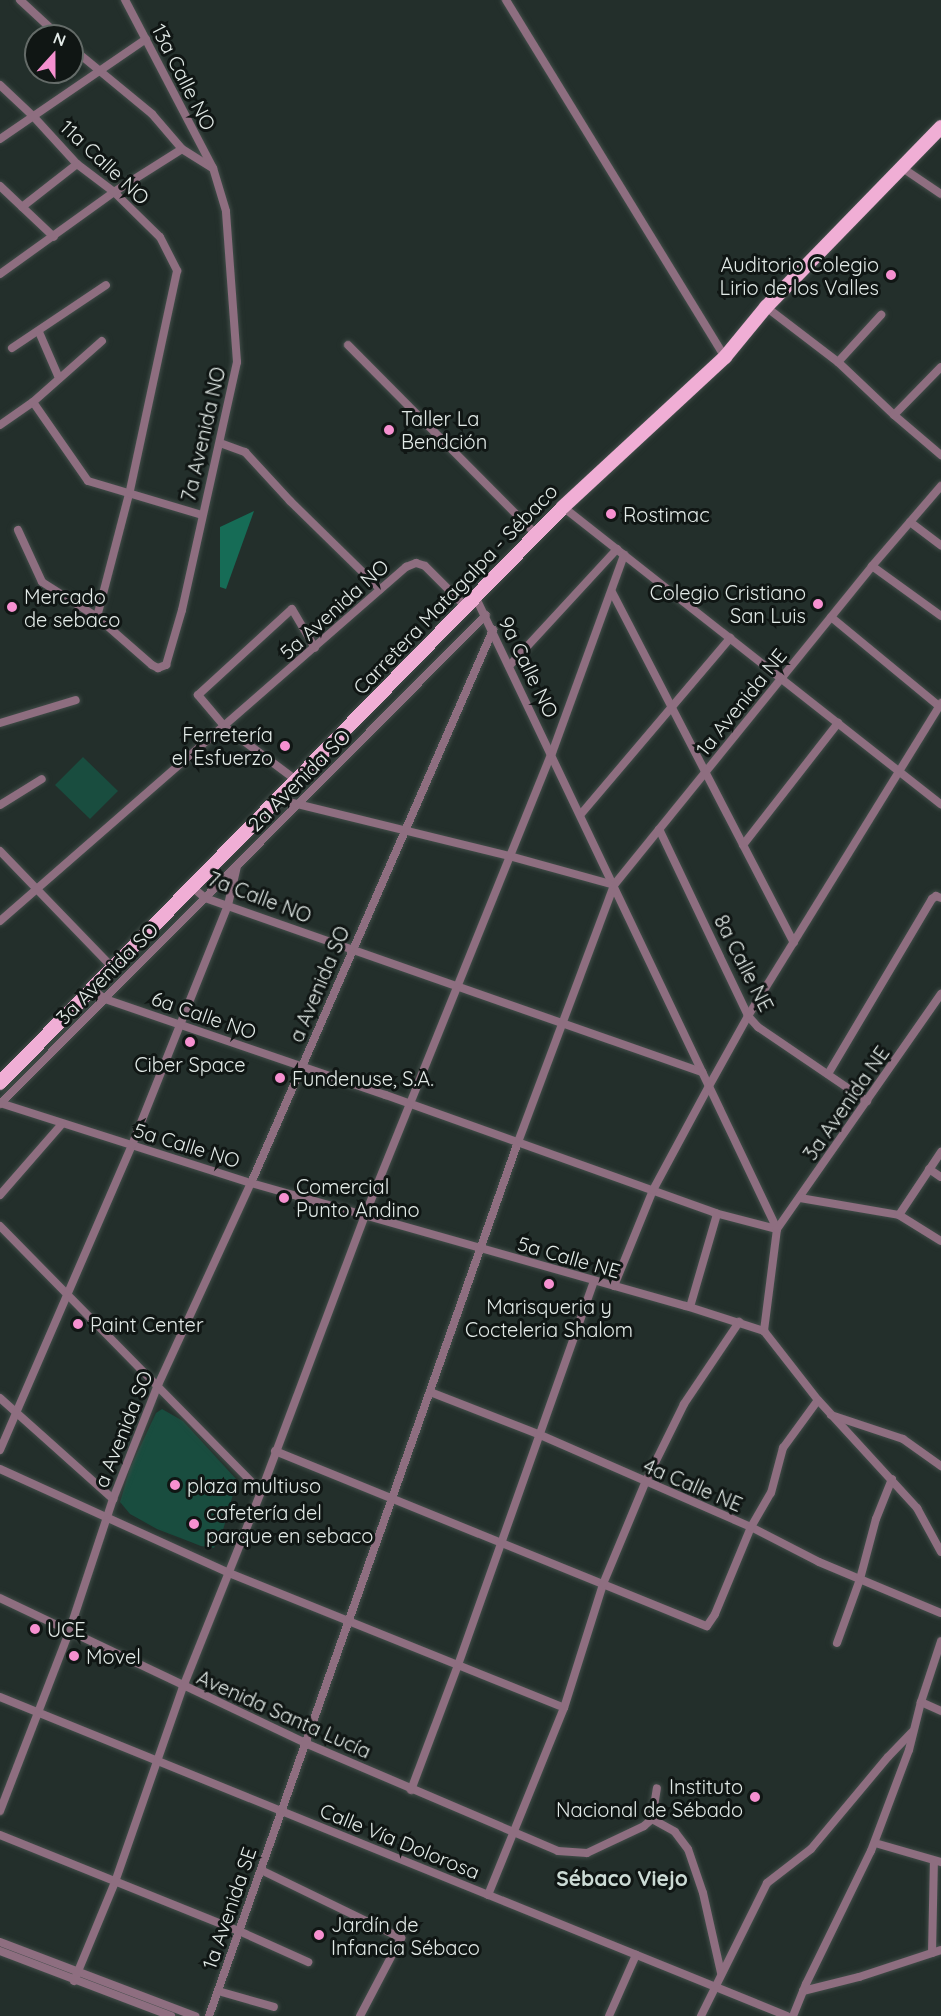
<!DOCTYPE html>
<meta charset="utf-8">
<style>
body{margin:0}
#map{position:relative;width:941px;height:2016px;overflow:hidden;background:#232f2b;font-family:Quicksand,sans-serif}
div>[style]{position:absolute}
.green>*{inset:0;background:#194d3f}
.water>*{inset:0;background:#166c56}
.roads{filter:drop-shadow(0 0 2px #424d49) drop-shadow(0 0 2px #424d49)}
.minor>*{height:8px;margin:-4px;padding:0 4px;transform-origin:4px;border-radius:4px;background:#8e6e80}
.primary>*{height:14px;margin:-7px;padding:0 7px;transform-origin:7px;border-radius:7px;background:#f0aed5}
.dots>*{width:16px;height:16px;translate:-50% -50%;box-sizing:border-box;border:3px solid #101614;border-radius:50%}
span{translate:-50% -50%;white-space:nowrap;text-align:center;line-height:1.15;-webkit-text-stroke:6px #101614;paint-order:stroke}
.street-label{font-size:20px;color:#e2eae7}
.poi-label{font-size:20px;color:#e2eae7}
.right{translate:-100% -50%;text-align:right}
.left{translate:0 -50%;text-align:left}
.neighbourhood-label{font-size:21px;color:#ccdbd5;font-weight:700}
.north{position:absolute;left:24px;top:24px;width:60px;height:60px;box-sizing:border-box;background:#101614;border:2px solid #646b68;border-radius:50%;rotate:21deg;font-size:16px;font-weight:700;line-height:24px;text-align:center;color:#e2eae7}
.north::after{content:'';display:block;margin:auto;width:21px;height:27px;background:#f690d0;clip-path:polygon(50% 0,100% 100%,50% 72%,0 100%)}
</style>
<div id="map">
<div class="green">
<i style="clip-path:polygon(83px 757px,118px 791px,90px 819px,55px 785px)"></i>
<i style="clip-path:polygon(162px 1409px,183px 1421px,237px 1480px,223px 1530px,214px 1548px,201px 1546px,157px 1529px,130px 1514px,120px 1502px,130px 1468px,156px 1413px)"></i>
</div>
<div class="water">
<i style="clip-path:polygon(254px 511px,226px 589px,220px 587px,220px 527px)"></i>
</div>
<div class="roads">
<div class="minor">
<i style="left:20px;top:0;width:53px;rotate:42.7deg"></i>
<i style="left:506px;top:0;width:419px;rotate:58.5deg"></i>
<i style="left:72px;top:48px;width:104px;rotate:39.5deg"></i>
<i style="left:152px;top:114px;width:46px;rotate:49.4deg"></i>
<i style="left:182px;top:149px;width:36px;rotate:32deg"></i>
<i style="left:0;top:85px;width:45px;rotate:43.2deg"></i>
<i style="left:33px;top:116px;width:65px;rotate:47.5deg"></i>
<i style="left:77px;top:164px;width:46px;rotate:37.1deg"></i>
<i style="left:114px;top:192px;width:64px;rotate:44.4deg"></i>
<i style="left:160px;top:237px;width:38px;rotate:63deg"></i>
<i style="left:177px;top:271px;width:228px;rotate:102.1deg"></i>
<i style="left:129px;top:494px;width:127px;rotate:104.6deg"></i>
<i style="left:0;top:139px;width:177px;rotate:-34.4deg"></i>
<i style="left:901px;top:167px;width:48px;rotate:34deg"></i>
<i style="left:0;top:186px;width:74px;rotate:43.4deg"></i>
<i style="left:22px;top:207px;width:70px;rotate:-38deg"></i>
<i style="left:0;top:274px;width:140px;rotate:-35.7deg"></i>
<i style="left:114px;top:192px;width:80px;rotate:-32.3deg"></i>
<i style="left:766px;top:307px;width:91px;rotate:37.4deg"></i>
<i style="left:838px;top:362px;width:77px;rotate:43.4deg"></i>
<i style="left:894px;top:415px;width:62px;rotate:40.4deg"></i>
<i style="left:39px;top:332px;width:50px;rotate:66.5deg"></i>
<i style="left:348px;top:345px;width:267px;rotate:45.2deg"></i>
<i style="left:12px;top:348px;width:113px;rotate:-33.8deg"></i>
<i style="left:838px;top:362px;width:64px;rotate:-47.5deg"></i>
<i style="left:33px;top:402px;width:96px;rotate:55.2deg"></i>
<i style="left:88px;top:481px;width:119px;rotate:16.6deg"></i>
<i style="left:894px;top:415px;width:67px;rotate:-45.6deg"></i>
<i style="left:0;top:425px;width:40px;rotate:-34.9deg"></i>
<i style="left:33px;top:402px;width:92px;rotate:-41.5deg"></i>
<i style="left:220px;top:443px;width:27px;rotate:20deg"></i>
<i style="left:245px;top:452px;width:67px;rotate:47.4deg"></i>
<i style="left:290px;top:501px;width:126px;rotate:44.4deg"></i>
<i style="left:563px;top:507px;width:481px;rotate:38.2deg"></i>
<i style="left:910px;top:522px;width:39px;rotate:37deg"></i>
<i style="left:18px;top:530px;width:57px;rotate:65.2deg"></i>
<i style="left:42px;top:582px;width:65px;rotate:32.5deg"></i>
<i style="left:97px;top:617px;width:73px;rotate:41.1deg"></i>
<i style="left:152px;top:665px;width:7px;rotate:27deg"></i>
<i style="left:158px;top:668px;width:9px;rotate:-21deg"></i>
<i style="left:166px;top:665px;width:57px;rotate:-73.8deg"></i>
<i style="left:182px;top:610px;width:254px;rotate:-77.5deg"></i>
<i style="left:237px;top:362px;width:151px;rotate:-94.2deg"></i>
<i style="left:226px;top:211px;width:45px;rotate:-106.8deg"></i>
<i style="left:213px;top:168px;width:190px;rotate:-117.6deg"></i>
<i style="left:872px;top:566px;width:85px;rotate:35.9deg"></i>
<i style="left:612px;top:592px;width:395px;rotate:62.6deg"></i>
<i style="left:475px;top:596px;width:701px;rotate:64.49deg"></i>
<i style="left:777px;top:1229px;width:103px;rotate:97.3deg"></i>
<i style="left:764px;top:1331px;width:88px;rotate:52deg"></i>
<i style="left:818px;top:1400px;width:147px;rotate:47.5deg"></i>
<i style="left:917px;top:1508px;width:50px;rotate:61.4deg"></i>
<i style="left:831px;top:617px;width:140px;rotate:39.5deg"></i>
<i style="left:510px;top:665px;width:158px;rotate:-47.3deg"></i>
<i style="left:0;top:723px;width:79px;rotate:-16.8deg"></i>
<i style="left:296px;top:780px;width:89px;rotate:-143.3deg"></i>
<i style="left:225px;top:727px;width:42px;rotate:-130.2deg"></i>
<i style="left:198px;top:695px;width:127px;rotate:-42.5deg"></i>
<i style="left:292px;top:609px;width:45px;rotate:59.5deg"></i>
<i style="left:277px;top:799px;width:239px;rotate:13.8deg"></i>
<i style="left:509px;top:856px;width:109px;rotate:15.4deg"></i>
<i style="left:0;top:805px;width:49px;rotate:-31.8deg"></i>
<i style="left:581px;top:814px;width:231px;rotate:-49.7deg"></i>
<i style="left:659px;top:829px;width:207px;rotate:64.5deg"></i>
<i style="left:748px;top:1016px;width:15px;rotate:48deg"></i>
<i style="left:758px;top:1027px;width:132px;rotate:34.2deg"></i>
<i style="left:743px;top:845px;width:155px;rotate:-52.1deg"></i>
<i style="left:0;top:851px;width:163px;rotate:46deg"></i>
<i style="left:192px;top:887px;width:17px;rotate:40deg"></i>
<i style="left:205px;top:898px;width:527px;rotate:19.3deg"></i>
<i style="left:0;top:921px;width:539px;rotate:-41.09deg"></i>
<i style="left:406px;top:567px;width:11px;rotate:-22deg"></i>
<i style="left:416px;top:563px;width:9px;rotate:18deg"></i>
<i style="left:425px;top:566px;width:57px;rotate:45deg"></i>
<i style="left:92px;top:989px;width:16px;rotate:38deg"></i>
<i style="left:105px;top:999px;width:297px;rotate:18.9deg"></i>
<i style="left:386px;top:1095px;width:350px;rotate:19.7deg"></i>
<i style="left:715px;top:1213px;width:64px;rotate:14.5deg"></i>
<i style="left:777px;top:1229px;width:287px;rotate:-55.1deg"></i>
<i style="left:828px;top:1074px;width:204px;rotate:-59.3deg"></i>
<i style="left:932px;top:899px;width:5px;rotate:-37deg"></i>
<i style="left:936px;top:896px;width:5px;rotate:22deg"></i>
<i style="left:0;top:1103px;width:263px;rotate:17.7deg"></i>
<i style="left:251px;top:1183px;width:452px;rotate:15.8deg"></i>
<i style="left:686px;top:1306px;width:82px;rotate:17.8deg"></i>
<i style="left:0;top:1104px;width:689px;rotate:-45.18deg"></i>
<i style="left:929px;top:1169px;width:14px;rotate:34deg"></i>
<i style="left:0;top:1195px;width:94px;rotate:-48.9deg"></i>
<i style="left:800px;top:1198px;width:100px;rotate:9.7deg"></i>
<i style="left:899px;top:1215px;width:49px;rotate:31.8deg"></i>
<i style="left:899px;top:1215px;width:76px;rotate:-56.3deg"></i>
<i style="left:0;top:1226px;width:373px;rotate:45.5deg"></i>
<i style="left:614px;top:1286px;width:104px;rotate:-67.9deg"></i>
<i style="left:653px;top:1190px;width:118px;rotate:-61.7deg"></i>
<i style="left:709px;top:1086px;width:80px;rotate:-60.9deg"></i>
<i style="left:748px;top:1016px;width:368px;rotate:-58.3deg"></i>
<i style="left:690px;top:1307px;width:97px;rotate:-73.8deg"></i>
<i style="left:430px;top:1392px;width:116px;rotate:21.3deg"></i>
<i style="left:538px;top:1434px;width:232px;rotate:23.6deg"></i>
<i style="left:751px;top:1527px;width:76px;rotate:27.2deg"></i>
<i style="left:819px;top:1562px;width:132px;rotate:22.7deg"></i>
<i style="left:0;top:1398px;width:152px;rotate:41.8deg"></i>
<i style="left:831px;top:1415px;width:76px;rotate:18.4deg"></i>
<i style="left:903px;top:1439px;width:47px;rotate:35.4deg"></i>
<i style="left:0;top:1450px;width:332px;rotate:-66.6deg"></i>
<i style="left:132px;top:1145px;width:258px;rotate:-68.2deg"></i>
<i style="left:228px;top:905px;width:40px;rotate:-77deg"></i>
<i style="left:275px;top:1451px;width:466px;rotate:22.1deg"></i>
<i style="left:707px;top:1626px;width:14px;rotate:-56deg"></i>
<i style="left:715px;top:1614px;width:94px;rotate:-67.5deg"></i>
<i style="left:751px;top:1527px;width:39px;rotate:-60deg"></i>
<i style="left:771px;top:1493px;width:47px;rotate:-75.1deg"></i>
<i style="left:783px;top:1448px;width:59px;rotate:-53.9deg"></i>
<i style="left:0;top:1469px;width:252px;rotate:24.4deg"></i>
<i style="left:229px;top:1573px;width:361px;rotate:21.9deg"></i>
<i style="left:0;top:1598px;width:338px;rotate:25.4deg"></i>
<i style="left:305px;top:1743px;width:275px;rotate:23.1deg"></i>
<i style="left:558px;top:1851px;width:29px;rotate:4deg"></i>
<i style="left:587px;top:1853px;width:63px;rotate:-25.3deg"></i>
<i style="left:644px;top:1826px;width:11px;rotate:-41deg"></i>
<i style="left:652px;top:1819px;width:31px;rotate:-81deg"></i>
<i style="left:837px;top:1643px;width:68px;rotate:-70.2deg"></i>
<i style="left:860px;top:1579px;width:62px;rotate:-75.1deg"></i>
<i style="left:876px;top:1519px;width:43px;rotate:-68.2deg"></i>
<i style="left:0;top:1697px;width:849px;rotate:22.06deg"></i>
<i style="left:921px;top:1702px;width:22px;rotate:24deg"></i>
<i style="left:411px;top:1790px;width:134px;rotate:-69.4deg"></i>
<i style="left:458px;top:1665px;width:407px;rotate:-70.5deg"></i>
<i style="left:0;top:1811px;width:192px;rotate:-68.9deg"></i>
<i style="left:69px;top:1632px;width:140px;rotate:-71.7deg"></i>
<i style="left:113px;top:1499px;width:123px;rotate:-68.5deg"></i>
<i style="left:158px;top:1385px;width:222px;rotate:-65.3deg"></i>
<i style="left:251px;top:1183px;width:604px;rotate:-66.37deg"></i>
<i style="left:652px;top:1819px;width:26px;rotate:29deg"></i>
<i style="left:675px;top:1832px;width:21px;rotate:53deg"></i>
<i style="left:688px;top:1849px;width:46px;rotate:71.2deg"></i>
<i style="left:703px;top:1893px;width:82px;rotate:77.3deg"></i>
<i style="left:0;top:1835px;width:258px;rotate:21.9deg"></i>
<i style="left:239px;top:1931px;width:76px;rotate:24.2deg"></i>
<i style="left:875px;top:1843px;width:69px;rotate:16.1deg"></i>
<i style="left:261px;top:1870px;width:156px;rotate:25.9deg"></i>
<i style="left:401px;top:1938px;width:88px;rotate:117.7deg"></i>
<i style="left:488px;top:1895px;width:202px;rotate:-67.9deg"></i>
<i style="left:564px;top:1708px;width:130px;rotate:-72.5deg"></i>
<i style="left:603px;top:1584px;width:109px;rotate:-67.4deg"></i>
<i style="left:645px;top:1483px;width:88px;rotate:-63.7deg"></i>
<i style="left:684px;top:1404px;width:99px;rotate:-56.1deg"></i>
<i style="left:0;top:1942px;width:209px;rotate:20.8deg"></i>
<i style="left:0;top:1951px;width:183px;rotate:20.8deg"></i>
<i style="left:932px;top:1953px;width:92px;rotate:-88.8deg"></i>
<i style="left:74px;top:1981px;width:107px;rotate:-67.5deg"></i>
<i style="left:115px;top:1882px;width:207px;rotate:-70.8deg"></i>
<i style="left:183px;top:1687px;width:210px;rotate:-68.2deg"></i>
<i style="left:261px;top:1492px;width:296px;rotate:-69.4deg"></i>
<i style="left:365px;top:1215px;width:498px;rotate:-68deg"></i>
<i style="left:552px;top:753px;width:211px;rotate:-70deg"></i>
<i style="left:218px;top:1991px;width:58px;rotate:15.9deg"></i>
<i style="left:803px;top:1991px;width:58px;rotate:-14deg"></i>
<i style="left:859px;top:1977px;width:86px;rotate:-18.2deg"></i>
<i style="left:209px;top:2016px;width:927px;rotate:-70.53deg"></i>
<i style="left:518px;top:1142px;width:274px;rotate:-69.5deg"></i>
<i style="left:614px;top:885px;width:410px;rotate:-51deg"></i>
<i style="left:872px;top:566px;width:106px;rotate:-49.2deg"></i>
<i style="left:609px;top:2016px;width:67px;rotate:-66.1deg"></i>
<i style="left:701px;top:2016px;width:148px;rotate:-63.6deg"></i>
<i style="left:767px;top:1883px;width:56px;rotate:-37.7deg"></i>
<i style="left:811px;top:1849px;width:120px;rotate:-50.1deg"></i>
<i style="left:888px;top:1757px;width:35px;rotate:-46deg"></i>
<i style="left:793px;top:2016px;width:35px;rotate:-68deg"></i>
<i style="left:806px;top:1984px;width:148px;rotate:-64deg"></i>
<i style="left:871px;top:1851px;width:108px;rotate:-69.4deg"></i>
<i style="left:909px;top:1750px;width:49px;rotate:-76deg"></i>
<i style="left:921px;top:1702px;width:64px;rotate:-71.8deg"></i>
</div>
<div class="primary">
<i style="left:0;top:1083px;width:805px;rotate:-45.65deg"></i>
<i style="left:563px;top:507px;width:221px;rotate:-42.8deg"></i>
<i style="left:725px;top:357px;width:65px;rotate:-50.6deg"></i>
<i style="left:766px;top:307px;width:251px;rotate:-45.8deg"></i>
</div>
</div>
<div class="dots">
<i style="left:891px;top:275px;background:#f690d0"></i>
<i style="left:389px;top:430px;background:#f690d0"></i>
<i style="left:611px;top:514px;background:#f690d0"></i>
<i style="left:818px;top:604px;background:#f690d0"></i>
<i style="left:12px;top:607px;background:#f690d0"></i>
<i style="left:285px;top:746px;background:#f690d0"></i>
<i style="left:190px;top:1042px;background:#f690d0"></i>
<i style="left:280px;top:1078px;background:#f690d0"></i>
<i style="left:284px;top:1198px;background:#f690d0"></i>
<i style="left:549px;top:1284px;background:#f690d0"></i>
<i style="left:78px;top:1324px;background:#f690d0"></i>
<i style="left:175px;top:1485px;background:#f690d0"></i>
<i style="left:194px;top:1524px;background:#f690d0"></i>
<i style="left:35px;top:1629px;background:#f690d0"></i>
<i style="left:74px;top:1656px;background:#f690d0"></i>
<i style="left:755px;top:1797px;background:#f690d0"></i>
<i style="left:319px;top:1935px;background:#f690d0"></i>
</div>
<div class="street-label">
<span style="left:184px;top:77px;rotate:63deg">13a Calle NO</span>
<span style="left:105px;top:162px;rotate:43deg">11a Calle NO</span>
<span style="left:203px;top:434px;rotate:-77deg">7a Avenida NO</span>
<span style="left:455px;top:589px;rotate:-46deg">Carretera Matagalpa - Sébaco</span>
<span style="left:334px;top:609px;rotate:-42deg">5a Avenida NO</span>
<span style="left:529px;top:667px;rotate:64deg">9a Calle NO</span>
<span style="left:741px;top:702px;rotate:-51deg">1a Avenida NE</span>
<span style="left:299px;top:780px;rotate:-45deg">2a Avenida SO</span>
<span style="left:260px;top:897px;rotate:21deg">7a Calle NO</span>
<span style="left:744px;top:963px;rotate:63deg">8a Calle NE</span>
<span style="left:107px;top:973px;rotate:-45deg">3a Avenida SO</span>
<span style="left:319px;top:984px;rotate:-67deg">a Avenida SO</span>
<span style="left:204px;top:1015px;rotate:19deg">6a Calle NO</span>
<span style="left:846px;top:1103px;rotate:-55deg">3a Avenida NE</span>
<span style="left:187px;top:1145px;rotate:17deg">5a Calle NO</span>
<span style="left:569px;top:1257px;rotate:16deg">5a Calle NE</span>
<span style="left:123px;top:1429px;rotate:-68deg">a Avenida SO</span>
<span style="left:693px;top:1485px;rotate:23deg">4a Calle NE</span>
<span style="left:284px;top:1714px;rotate:24deg">Avenida Santa Lucía</span>
<span style="left:400px;top:1841px;rotate:22deg">Calle Vía Dolorosa</span>
<span style="left:229px;top:1908px;rotate:-71deg">1a Avenida SE</span>
</div>
<div class="poi-label">
<span class="right" style="left:879px;top:276px">Auditorio Colegio<br>Lirio de los Valles</span>
<span class="left" style="left:401px;top:430px">Taller La<br>Bendción</span>
<span class="left" style="left:623px;top:514px">Rostimac</span>
<span class="right" style="left:806px;top:604px">Colegio Cristiano<br>San Luis</span>
<span class="left" style="left:24px;top:608px">Mercado<br>de sebaco</span>
<span class="right" style="left:273px;top:746px">Ferretería<br>el Esfuerzo</span>
<span style="left:190px;top:1064px">Ciber Space</span>
<span class="left" style="left:292px;top:1078px">Fundenuse, S.A.</span>
<span class="left" style="left:296px;top:1198px">Comercial<br>Punto Andino</span>
<span style="left:549px;top:1318px">Marisqueria y<br>Cocteleria Shalom</span>
<span class="left" style="left:90px;top:1324px">Paint Center</span>
<span class="left" style="left:187px;top:1485px">plaza multiuso</span>
<span class="left" style="left:206px;top:1524px">cafetería del<br>parque en sebaco</span>
<span class="left" style="left:47px;top:1629px">UCE</span>
<span class="left" style="left:86px;top:1656px">Movel</span>
<span class="right" style="left:743px;top:1798px">Instituto<br>Nacional de Sébado</span>
<span class="left" style="left:331px;top:1936px">Jardín de<br>Infancia Sébaco</span>
</div>
<div class="neighbourhood-label">
<span style="left:622px;top:1878px">Sébaco Viejo</span>
</div>
<div class="north">N</div>
</div>
